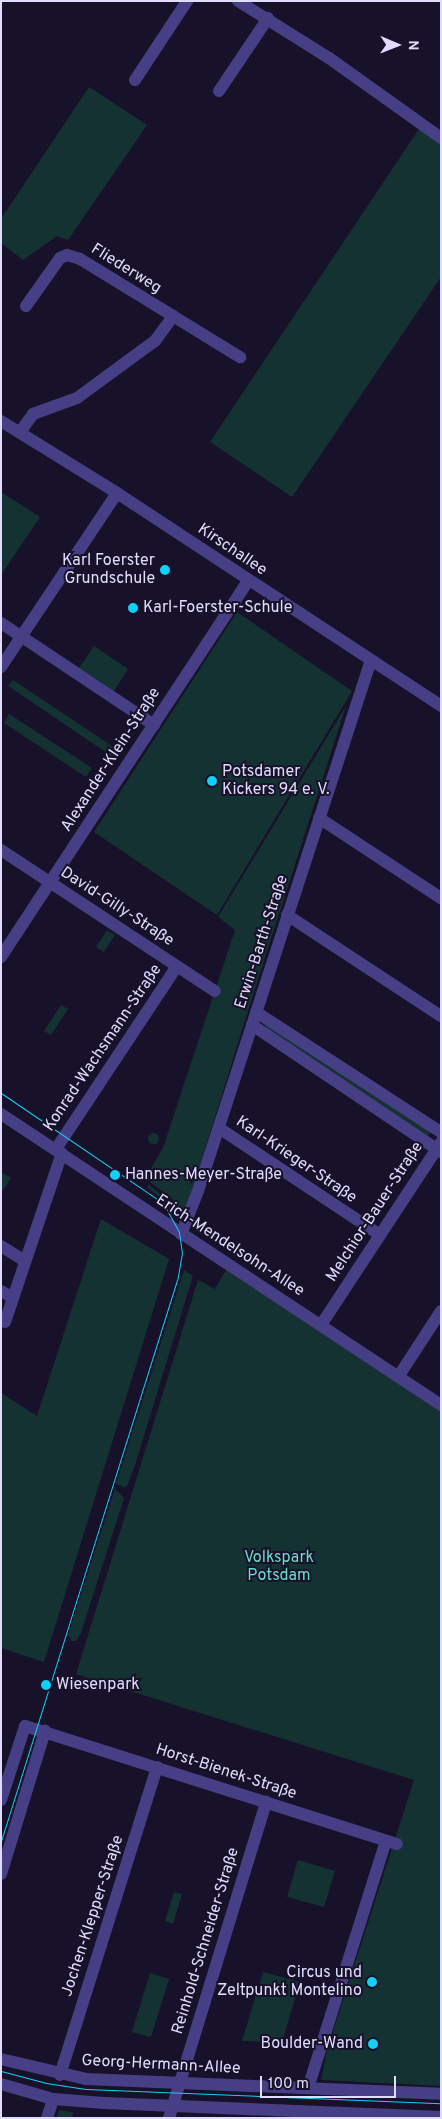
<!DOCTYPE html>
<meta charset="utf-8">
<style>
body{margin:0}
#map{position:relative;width:442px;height:2119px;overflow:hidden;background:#171229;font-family:Overpass,sans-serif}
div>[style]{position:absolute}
.green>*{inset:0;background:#153233}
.round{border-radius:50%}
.minor>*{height:12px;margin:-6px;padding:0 6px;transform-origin:6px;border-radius:6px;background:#463f86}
.tram>*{height:1px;margin:-0.5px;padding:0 0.5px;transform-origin:0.5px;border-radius:0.5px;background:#0fd0f6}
.dots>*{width:14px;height:14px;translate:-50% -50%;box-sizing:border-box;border:2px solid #171229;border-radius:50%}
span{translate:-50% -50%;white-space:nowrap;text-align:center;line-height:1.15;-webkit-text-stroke:4px #171229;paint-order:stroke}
.street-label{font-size:16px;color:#e1dbfe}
.poi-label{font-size:16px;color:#e1dbfe}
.right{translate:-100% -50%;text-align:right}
.left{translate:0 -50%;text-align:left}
.park-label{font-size:16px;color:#68dcc7}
.frame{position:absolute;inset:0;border:2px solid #e1dbfe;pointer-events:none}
.north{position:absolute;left:372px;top:20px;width:50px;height:50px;-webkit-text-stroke:4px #171229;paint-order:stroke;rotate:91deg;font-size:14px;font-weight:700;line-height:20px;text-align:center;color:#e1dbfe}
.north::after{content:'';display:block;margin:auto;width:18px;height:22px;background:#e1dbfe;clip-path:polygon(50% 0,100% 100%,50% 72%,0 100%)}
.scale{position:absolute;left:260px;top:2076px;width:136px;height:22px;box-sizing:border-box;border:2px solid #e1dbfe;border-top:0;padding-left:6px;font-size:15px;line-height:18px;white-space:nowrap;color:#e1dbfe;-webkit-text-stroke:4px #171229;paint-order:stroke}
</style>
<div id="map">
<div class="green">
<i style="clip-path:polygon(89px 87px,147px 125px,68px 240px,57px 236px,23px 260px,1px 243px,1px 219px)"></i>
<i style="clip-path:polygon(421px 126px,441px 138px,441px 277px,292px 497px,210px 442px)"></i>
<i style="clip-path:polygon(1px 492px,40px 517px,1px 575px)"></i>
<i style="clip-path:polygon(237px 612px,352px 691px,217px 915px,94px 832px)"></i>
<i style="clip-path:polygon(94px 646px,128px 669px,114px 691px,79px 668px)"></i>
<i style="clip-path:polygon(13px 680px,121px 752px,116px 759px,8px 686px)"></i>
<i style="clip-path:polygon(346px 706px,252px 998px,185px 1214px,171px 1198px,145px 1178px,163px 1148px,235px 930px,218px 917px)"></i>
<i style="clip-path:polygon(9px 714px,92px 768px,86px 777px,4px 723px)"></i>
<i style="clip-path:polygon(107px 930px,115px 935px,104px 952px,96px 947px)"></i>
<i style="clip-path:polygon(61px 1005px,68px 1009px,51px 1035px,44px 1031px)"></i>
<i style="clip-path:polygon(267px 1022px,432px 1130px,427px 1137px,264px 1029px)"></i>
<i class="round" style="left:147.5px;top:1132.5px;width:11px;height:11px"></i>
<i style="clip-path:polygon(1px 1172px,11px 1178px,1px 1193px)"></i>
<i style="clip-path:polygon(149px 1185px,168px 1200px,181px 1218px,177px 1219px,167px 1204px,147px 1187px)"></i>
<i style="clip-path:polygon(101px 1219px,169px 1259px,44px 1662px,1px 1648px,1px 1393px,37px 1416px)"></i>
<i style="clip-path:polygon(184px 1270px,193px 1276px,135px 1465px,127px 1486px,124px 1487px,116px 1484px)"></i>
<i style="clip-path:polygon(226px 1270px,441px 1411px,441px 2086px,321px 2080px,327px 2050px,414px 1780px,76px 1674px,198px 1280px,215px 1289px)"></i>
<i style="clip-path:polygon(115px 1489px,124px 1498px,81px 1633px,76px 1641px,72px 1641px,68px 1635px)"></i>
<i style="clip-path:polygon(298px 1860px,335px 1871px,324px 1907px,287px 1897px)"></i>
<i style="clip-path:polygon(174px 1892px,182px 1894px,173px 1924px,165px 1921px)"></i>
<i style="clip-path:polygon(263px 1972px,300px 1982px,282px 2042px,242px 2041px)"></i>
<i style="clip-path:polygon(150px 1973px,169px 1979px,151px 2037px,132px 2032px)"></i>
<i style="clip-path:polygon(59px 2110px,73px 2112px,72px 2118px,57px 2118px)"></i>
</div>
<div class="minor">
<i style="left:238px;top:1px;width:107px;rotate:32.1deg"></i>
<i style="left:329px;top:58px;width:138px;rotate:35.5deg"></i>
<i style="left:135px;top:80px;width:95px;rotate:-56.6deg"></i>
<i style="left:219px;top:91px;width:88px;rotate:-56.1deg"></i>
<i style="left:26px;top:306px;width:59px;rotate:-54.7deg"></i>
<i style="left:60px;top:258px;width:8px;rotate:-23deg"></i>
<i style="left:67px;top:255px;width:14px;rotate:17deg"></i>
<i style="left:80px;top:259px;width:109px;rotate:31.5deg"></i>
<i style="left:1px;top:421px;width:137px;rotate:31.8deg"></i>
<i style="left:117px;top:493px;width:388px;rotate:33.3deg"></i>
<i style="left:20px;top:432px;width:22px;rotate:-54deg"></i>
<i style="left:33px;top:414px;width:47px;rotate:-20deg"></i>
<i style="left:77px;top:398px;width:97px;rotate:-36.2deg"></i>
<i style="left:155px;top:341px;width:31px;rotate:-54deg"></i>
<i style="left:173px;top:316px;width:79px;rotate:31.5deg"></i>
<i style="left:1px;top:623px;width:184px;rotate:33.7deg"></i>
<i style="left:1px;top:667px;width:209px;rotate:-56.3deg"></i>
<i style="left:319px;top:818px;width:146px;rotate:33.3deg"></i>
<i style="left:1px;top:850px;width:256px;rotate:33.4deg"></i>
<i style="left:287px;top:915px;width:184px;rotate:33.3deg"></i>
<i style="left:1px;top:957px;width:450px;rotate:-56.7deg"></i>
<i style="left:256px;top:1012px;width:221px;rotate:33deg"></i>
<i style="left:252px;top:1025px;width:228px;rotate:33.9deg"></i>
<i style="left:1px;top:1114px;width:528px;rotate:33.48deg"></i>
<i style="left:219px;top:1128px;width:193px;rotate:33.6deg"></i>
<i style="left:56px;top:1149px;width:219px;rotate:-56.5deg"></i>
<i style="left:181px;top:1234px;width:46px;rotate:-68.4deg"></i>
<i style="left:198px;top:1191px;width:558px;rotate:-71.95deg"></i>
<i style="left:1px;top:1246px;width:28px;rotate:32deg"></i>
<i style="left:1px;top:1291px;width:14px;rotate:30deg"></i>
<i style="left:5px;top:1322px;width:178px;rotate:-71.4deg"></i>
<i style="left:321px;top:1325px;width:219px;rotate:-56.7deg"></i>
<i style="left:398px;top:1377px;width:79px;rotate:-56.9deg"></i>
<i style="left:1px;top:1800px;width:78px;rotate:-72deg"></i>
<i style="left:25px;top:1726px;width:390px;rotate:17.6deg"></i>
<i style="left:1px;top:1874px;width:150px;rotate:-72.9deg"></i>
<i style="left:1px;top:2059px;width:87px;rotate:13.2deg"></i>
<i style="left:86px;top:2079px;width:355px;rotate:2.4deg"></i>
<i style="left:60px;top:2075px;width:323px;rotate:-72.5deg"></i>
<i style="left:1px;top:2084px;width:54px;rotate:16.1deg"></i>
<i style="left:53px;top:2099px;width:51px;rotate:4.5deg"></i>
<i style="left:104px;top:2103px;width:337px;rotate:2.4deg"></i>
<i style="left:308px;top:2088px;width:259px;rotate:-72.5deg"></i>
<i style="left:47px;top:2118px;width:20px;rotate:-72deg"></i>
<i style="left:169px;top:2118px;width:331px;rotate:-72.9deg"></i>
</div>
<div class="tram">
<i style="left:1px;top:1093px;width:196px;rotate:34.2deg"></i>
<i style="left:163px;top:1203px;width:33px;rotate:61deg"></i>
<i style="left:179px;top:1232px;width:21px;rotate:82deg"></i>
<i style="left:182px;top:1253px;width:27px;rotate:100deg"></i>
<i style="left:177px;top:1280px;width:588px;rotate:107.42deg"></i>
<i style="left:1px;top:2071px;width:47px;rotate:14.9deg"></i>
<i style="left:46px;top:2083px;width:40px;rotate:8.5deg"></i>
<i style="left:86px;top:2089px;width:355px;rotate:2.3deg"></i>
</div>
<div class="dots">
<i style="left:165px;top:570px;background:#0fd0f6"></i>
<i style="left:133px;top:608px;background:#0fd0f6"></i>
<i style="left:212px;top:781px;background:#0fd0f6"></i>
<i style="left:115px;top:1175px;background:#0fd0f6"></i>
<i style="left:46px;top:1685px;background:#0fd0f6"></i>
<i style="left:372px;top:1982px;background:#0fd0f6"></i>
<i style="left:373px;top:2044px;background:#0fd0f6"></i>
</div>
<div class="street-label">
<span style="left:126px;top:269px;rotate:32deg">Fliederweg</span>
<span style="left:232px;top:550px;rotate:34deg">Kirschallee</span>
<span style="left:111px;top:760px;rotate:-57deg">Alexander-Klein-Straße</span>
<span style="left:117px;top:907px;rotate:33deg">David-Gilly-Straße</span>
<span style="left:262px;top:942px;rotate:-72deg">Erwin-Barth-Straße</span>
<span style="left:103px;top:1048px;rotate:-56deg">Konrad-Wachsmann-Straße</span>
<span style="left:296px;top:1160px;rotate:34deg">Karl-Krieger-Straße</span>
<span style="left:375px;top:1212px;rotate:-57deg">Melchior-Bauer-Straße</span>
<span style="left:230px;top:1246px;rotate:33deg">Erich-Mendelsohn-Allee</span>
<span style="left:226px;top:1772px;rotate:18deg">Horst-Bienek-Straße</span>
<span style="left:93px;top:1916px;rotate:-72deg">Jochen-Klepper-Straße</span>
<span style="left:206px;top:1941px;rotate:-73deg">Reinhold-Schneider-Straße</span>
<span style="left:161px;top:2065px;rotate:3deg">Georg-Hermann-Allee</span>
</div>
<div class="poi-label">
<span class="right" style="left:155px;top:570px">Karl Foerster<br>Grundschule</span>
<span class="left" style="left:143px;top:608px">Karl-Foerster-Schule</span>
<span class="left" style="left:222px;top:781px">Potsdamer<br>Kickers 94 e. V.</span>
<span class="left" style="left:125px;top:1175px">Hannes-Meyer-Straße</span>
<span class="left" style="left:56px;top:1685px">Wiesenpark</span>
<span class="right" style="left:362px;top:1982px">Circus und<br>Zeltpunkt Montelino</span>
<span class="right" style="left:363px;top:2044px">Boulder-Wand</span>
</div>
<div class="park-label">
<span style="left:279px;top:1567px">Volkspark<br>Potsdam</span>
</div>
<div class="frame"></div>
<div class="north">N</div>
<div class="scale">100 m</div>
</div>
